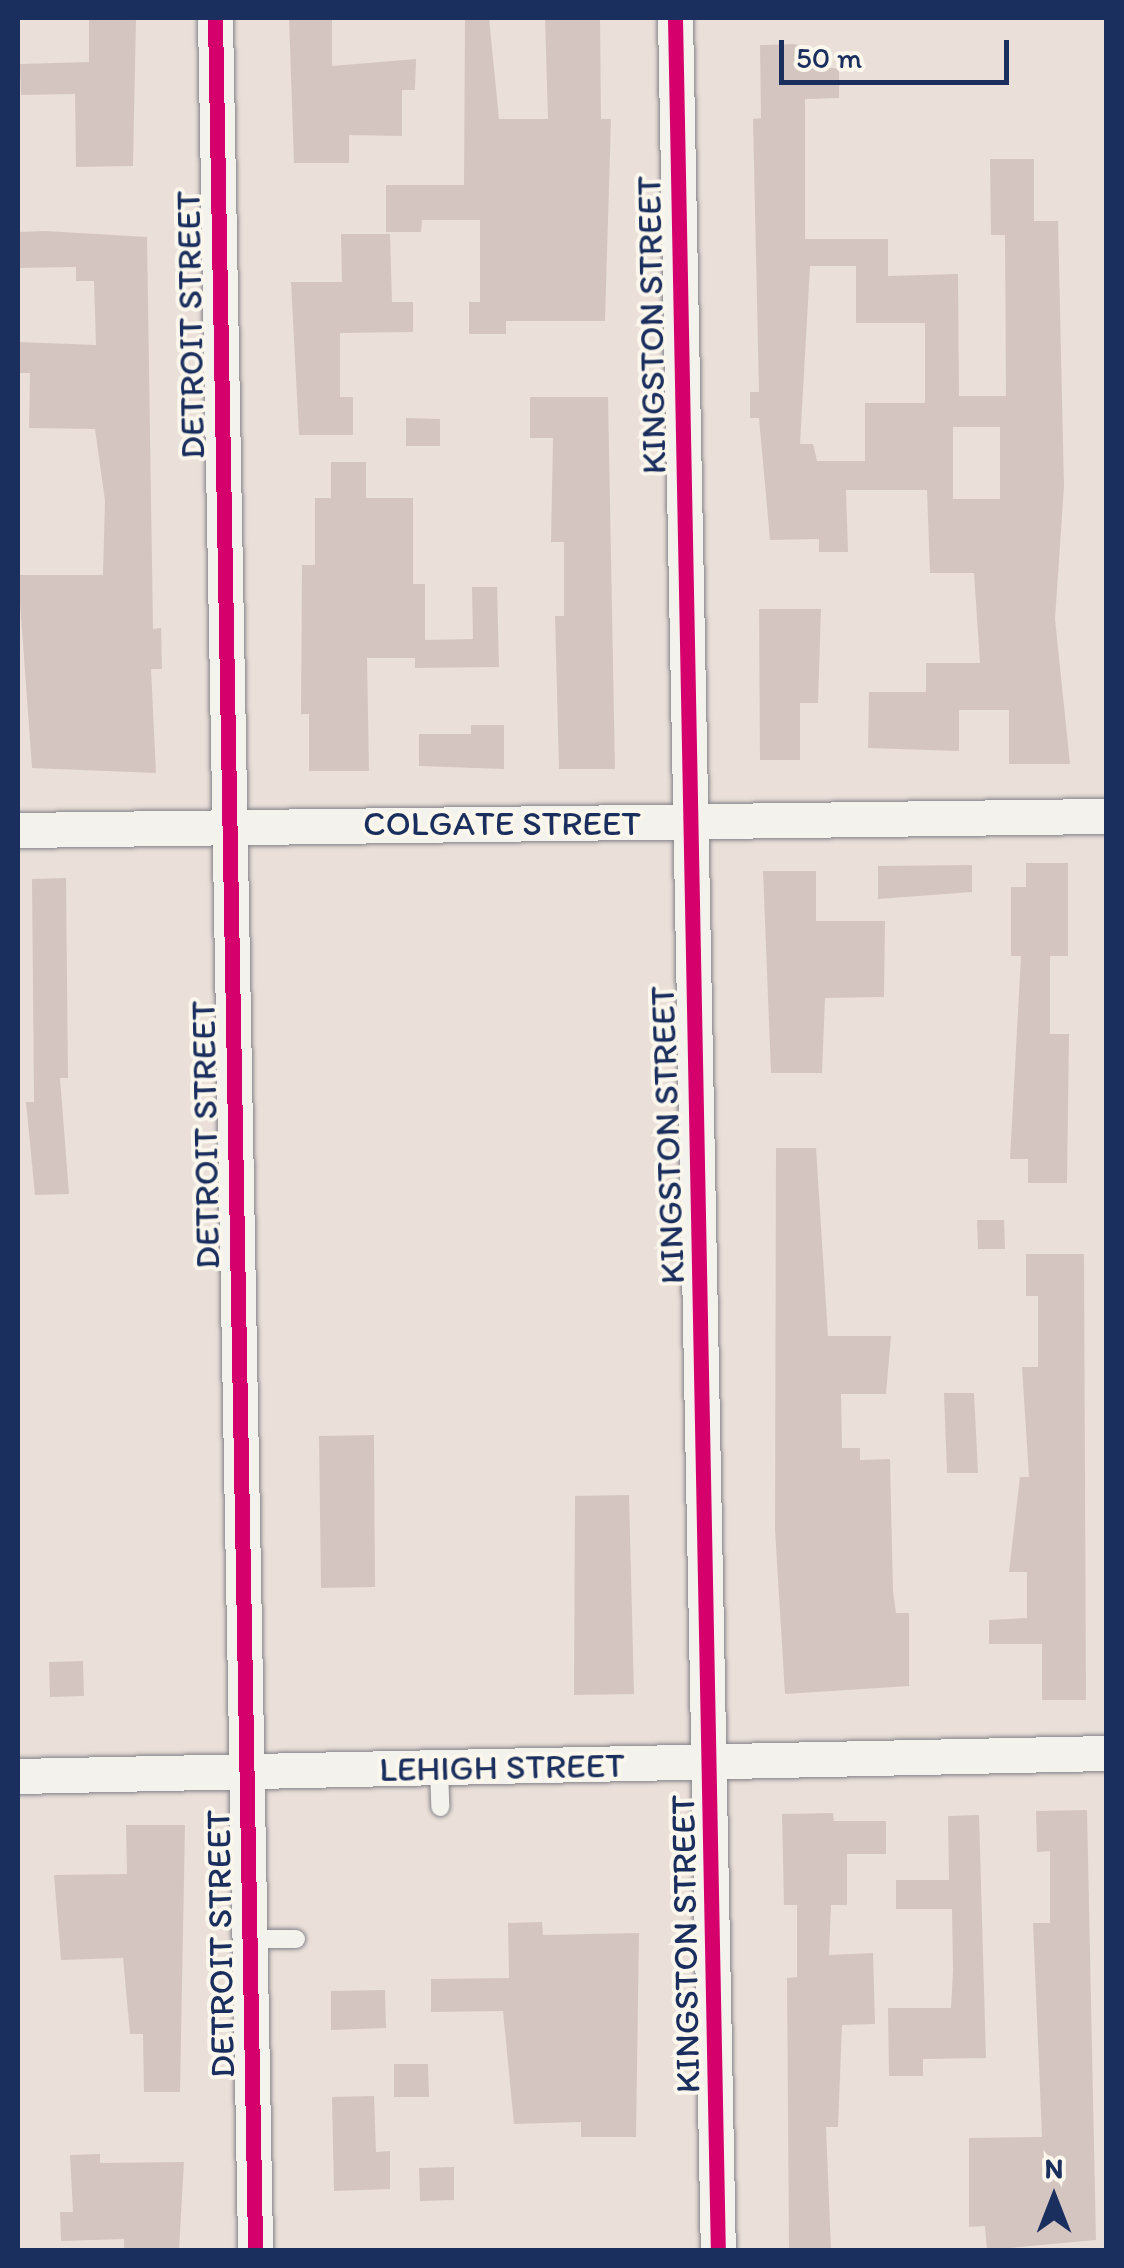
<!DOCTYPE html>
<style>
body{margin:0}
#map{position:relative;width:1124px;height:2268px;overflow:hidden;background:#eadfd9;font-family:Itim,sans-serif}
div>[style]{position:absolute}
.building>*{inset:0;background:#d5c5c1}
.roads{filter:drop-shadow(0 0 2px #848389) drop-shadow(0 0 2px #848389)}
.service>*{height:18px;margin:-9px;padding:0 9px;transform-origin:9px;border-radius:9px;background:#f4f2ed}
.minor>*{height:35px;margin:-17.5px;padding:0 17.5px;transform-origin:17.5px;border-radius:17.5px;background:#f4f2ed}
.cycleway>*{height:15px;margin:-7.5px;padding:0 7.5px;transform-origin:7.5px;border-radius:7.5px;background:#d6006c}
span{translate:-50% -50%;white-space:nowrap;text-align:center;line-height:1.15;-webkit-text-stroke:8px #fbf7ec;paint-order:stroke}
.street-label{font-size:35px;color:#1b2f5e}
.frame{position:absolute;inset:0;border:20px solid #1b2f5e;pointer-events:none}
.north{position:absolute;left:1004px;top:2148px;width:100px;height:100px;-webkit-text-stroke:8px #fbf7ec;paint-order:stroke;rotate:0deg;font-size:28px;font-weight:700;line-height:40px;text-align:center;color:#1b2f5e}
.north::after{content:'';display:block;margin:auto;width:35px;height:45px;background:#1b2f5e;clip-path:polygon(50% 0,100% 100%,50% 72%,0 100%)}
.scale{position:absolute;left:779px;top:40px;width:230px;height:45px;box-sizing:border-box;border:5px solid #1b2f5e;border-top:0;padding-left:12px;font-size:30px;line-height:35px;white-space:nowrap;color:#1b2f5e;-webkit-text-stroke:8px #fbf7ec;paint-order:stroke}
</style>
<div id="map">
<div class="building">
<i style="clip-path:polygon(89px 18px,136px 18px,133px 166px,76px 167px,75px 94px,21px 95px,20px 64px,89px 62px)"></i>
<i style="clip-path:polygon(289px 18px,332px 18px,332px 66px,416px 59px,415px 90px,402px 90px,402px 136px,349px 135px,349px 163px,294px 163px)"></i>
<i style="clip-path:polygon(465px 18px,489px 18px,499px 119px,548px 119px,545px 18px,600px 18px,601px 119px,611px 119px,605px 321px,506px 321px,506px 334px,469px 334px,469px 302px,480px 302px,480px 220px,422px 220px,421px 232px,386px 232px,386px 185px,464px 185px)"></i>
<i style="clip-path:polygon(evenodd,795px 44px,811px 50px,811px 68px,839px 68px,839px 98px,805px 99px,805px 239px,888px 239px,888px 276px,958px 274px,959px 396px,1006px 396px,1005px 235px,991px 235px,990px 159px,1034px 159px,1034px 221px,1058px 221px,1064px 486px,1055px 619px,1070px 764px,1009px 764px,1009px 710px,959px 710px,959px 751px,868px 748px,869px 692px,926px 692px,926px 663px,980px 663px,974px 573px,930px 573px,927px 490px,846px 490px,848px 552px,819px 552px,819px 539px,770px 540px,759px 418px,750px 418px,750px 392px,759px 392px,753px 119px,761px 118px,760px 45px,795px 44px,810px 266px,856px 266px,856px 323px,925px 323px,925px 403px,865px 403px,865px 461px,817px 461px,813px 444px,800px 444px,810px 266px,795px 44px,953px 427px,1000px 427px,1000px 499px,953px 499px,953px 427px)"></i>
<i style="clip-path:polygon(45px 231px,147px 237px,153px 629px,161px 628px,162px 669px,151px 669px,156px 773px,32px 768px,18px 575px,103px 575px,105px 501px,95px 429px,29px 428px,30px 373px,18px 373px,18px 342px,96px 345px,94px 281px,76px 281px,76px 267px,18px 268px,18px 232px)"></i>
<i style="clip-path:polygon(341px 234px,390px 234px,392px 302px,413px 302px,413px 332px,340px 333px,340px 397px,353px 397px,353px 435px,299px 435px,291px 282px,342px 282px)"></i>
<i style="clip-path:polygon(530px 397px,608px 397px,615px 769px,559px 769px,555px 616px,564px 616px,564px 542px,551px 542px,553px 438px,530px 438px)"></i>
<i style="clip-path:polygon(406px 418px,440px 419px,440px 446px,406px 446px)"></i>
<i style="clip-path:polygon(331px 462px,366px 462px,366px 498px,413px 498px,413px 584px,425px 584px,425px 640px,473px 639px,472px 587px,497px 587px,499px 667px,415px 668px,415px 658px,367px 658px,369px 771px,309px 771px,309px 714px,301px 714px,302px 565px,315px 565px,315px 498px,331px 498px)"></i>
<i style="clip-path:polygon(759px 609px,821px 609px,818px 703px,800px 703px,800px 760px,760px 760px)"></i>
<i style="clip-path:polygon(471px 725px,504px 725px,504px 769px,419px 766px,419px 734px,471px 734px)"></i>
<i style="clip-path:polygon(1026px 863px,1068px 863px,1068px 956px,1050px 956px,1050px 1034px,1069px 1034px,1067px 1183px,1028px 1183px,1028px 1159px,1010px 1159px,1021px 956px,1011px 956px,1011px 887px,1026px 887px)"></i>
<i style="clip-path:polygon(972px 865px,972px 892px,878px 899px,878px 866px)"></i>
<i style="clip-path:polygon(763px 871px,816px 871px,816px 921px,885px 921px,884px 997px,825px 998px,822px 1073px,771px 1073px)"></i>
<i style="clip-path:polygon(66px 878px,68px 1078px,60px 1078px,69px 1194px,35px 1195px,26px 1102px,34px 1102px,32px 879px)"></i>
<i style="clip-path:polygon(776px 1148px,816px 1148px,828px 1336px,891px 1336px,886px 1394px,841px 1394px,842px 1448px,860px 1448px,860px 1460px,890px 1459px,893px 1591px,896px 1613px,909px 1613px,909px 1686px,785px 1694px,775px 1530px)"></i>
<i style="clip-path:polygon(977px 1220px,1004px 1220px,1005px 1249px,978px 1249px)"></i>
<i style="clip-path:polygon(1026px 1254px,1084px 1254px,1086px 1700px,1042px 1700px,1042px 1644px,989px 1644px,989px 1620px,1027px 1618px,1027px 1572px,1009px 1572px,1020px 1477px,1029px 1477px,1022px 1367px,1038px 1367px,1038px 1296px,1026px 1296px)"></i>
<i style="clip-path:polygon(944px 1393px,974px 1393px,978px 1473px,947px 1473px)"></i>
<i style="clip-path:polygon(374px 1435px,375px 1587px,321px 1588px,319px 1436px)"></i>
<i style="clip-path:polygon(629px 1495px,634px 1694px,574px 1695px,575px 1496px)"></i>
<i style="clip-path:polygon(83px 1661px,84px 1696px,50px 1697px,49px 1662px)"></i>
<i style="clip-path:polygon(1087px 1810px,1096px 2240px,987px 2250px,985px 2226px,969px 2227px,969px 2138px,1042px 2137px,1033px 1923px,1050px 1923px,1050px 1851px,1037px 1852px,1036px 1811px)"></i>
<i style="clip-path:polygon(833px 1813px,834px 1821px,886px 1821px,886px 1854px,847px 1854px,847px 1905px,831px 1905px,829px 1955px,873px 1953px,875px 2024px,842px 2025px,838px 2127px,826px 2127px,831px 2250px,789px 2250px,787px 1978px,797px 1977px,797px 1905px,784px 1905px,782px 1814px)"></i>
<i style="clip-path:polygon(979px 1815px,986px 2058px,923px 2059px,923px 2076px,889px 2076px,888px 2008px,951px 2008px,953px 1971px,952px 1909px,896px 1909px,896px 1880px,949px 1880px,948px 1816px)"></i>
<i style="clip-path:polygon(126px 1825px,185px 1825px,180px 2092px,144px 2092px,143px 2034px,130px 2034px,123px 1958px,61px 1960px,54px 1875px,127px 1874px)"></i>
<i style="clip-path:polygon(542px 1922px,543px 1935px,639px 1933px,636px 2137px,581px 2137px,581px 2122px,514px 2124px,503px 2011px,431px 2012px,431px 1979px,509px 1978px,508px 1923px)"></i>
<i style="clip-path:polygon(385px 1990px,386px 2028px,331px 2030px,331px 1991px)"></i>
<i style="clip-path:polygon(394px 2064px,428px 2064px,429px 2097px,394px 2097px)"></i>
<i style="clip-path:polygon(374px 2096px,376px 2152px,390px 2151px,390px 2189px,334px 2191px,332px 2097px)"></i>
<i style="clip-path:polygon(100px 2154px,100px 2163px,184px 2162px,179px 2250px,124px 2250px,124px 2239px,61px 2241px,60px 2212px,73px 2212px,70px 2155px)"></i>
<i style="clip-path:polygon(454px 2167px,454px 2200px,420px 2201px,419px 2168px)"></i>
</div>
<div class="roads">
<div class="service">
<i style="left:439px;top:1769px;width:38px;rotate:88deg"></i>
<i style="left:249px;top:1939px;width:47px"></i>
</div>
<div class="minor">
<i style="left:215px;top:18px;width:2232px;rotate:88.97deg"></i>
<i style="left:675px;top:18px;width:2232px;rotate:88.9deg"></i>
<i style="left:18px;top:830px;width:1088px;rotate:-0.74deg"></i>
<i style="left:18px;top:1776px;width:1088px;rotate:-1.21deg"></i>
</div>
</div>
<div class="cycleway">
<i style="left:215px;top:18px;width:2232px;rotate:88.97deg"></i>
<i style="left:675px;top:18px;width:2232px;rotate:88.9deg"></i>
</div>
<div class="street-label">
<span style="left:190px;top:325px;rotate:-91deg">DETROIT STREET</span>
<span style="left:651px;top:325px;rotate:-91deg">KINGSTON STREET</span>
<span style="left:502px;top:823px">COLGATE STREET</span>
<span style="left:205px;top:1135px;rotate:-91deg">DETROIT STREET</span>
<span style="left:667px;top:1135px;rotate:-92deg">KINGSTON STREET</span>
<span style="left:502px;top:1767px;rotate:-1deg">LEHIGH STREET</span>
<span style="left:220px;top:1944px;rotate:-91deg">DETROIT STREET</span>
<span style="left:685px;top:1944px;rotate:-91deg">KINGSTON STREET</span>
</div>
<div class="frame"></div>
<div class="north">N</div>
<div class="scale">50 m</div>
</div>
